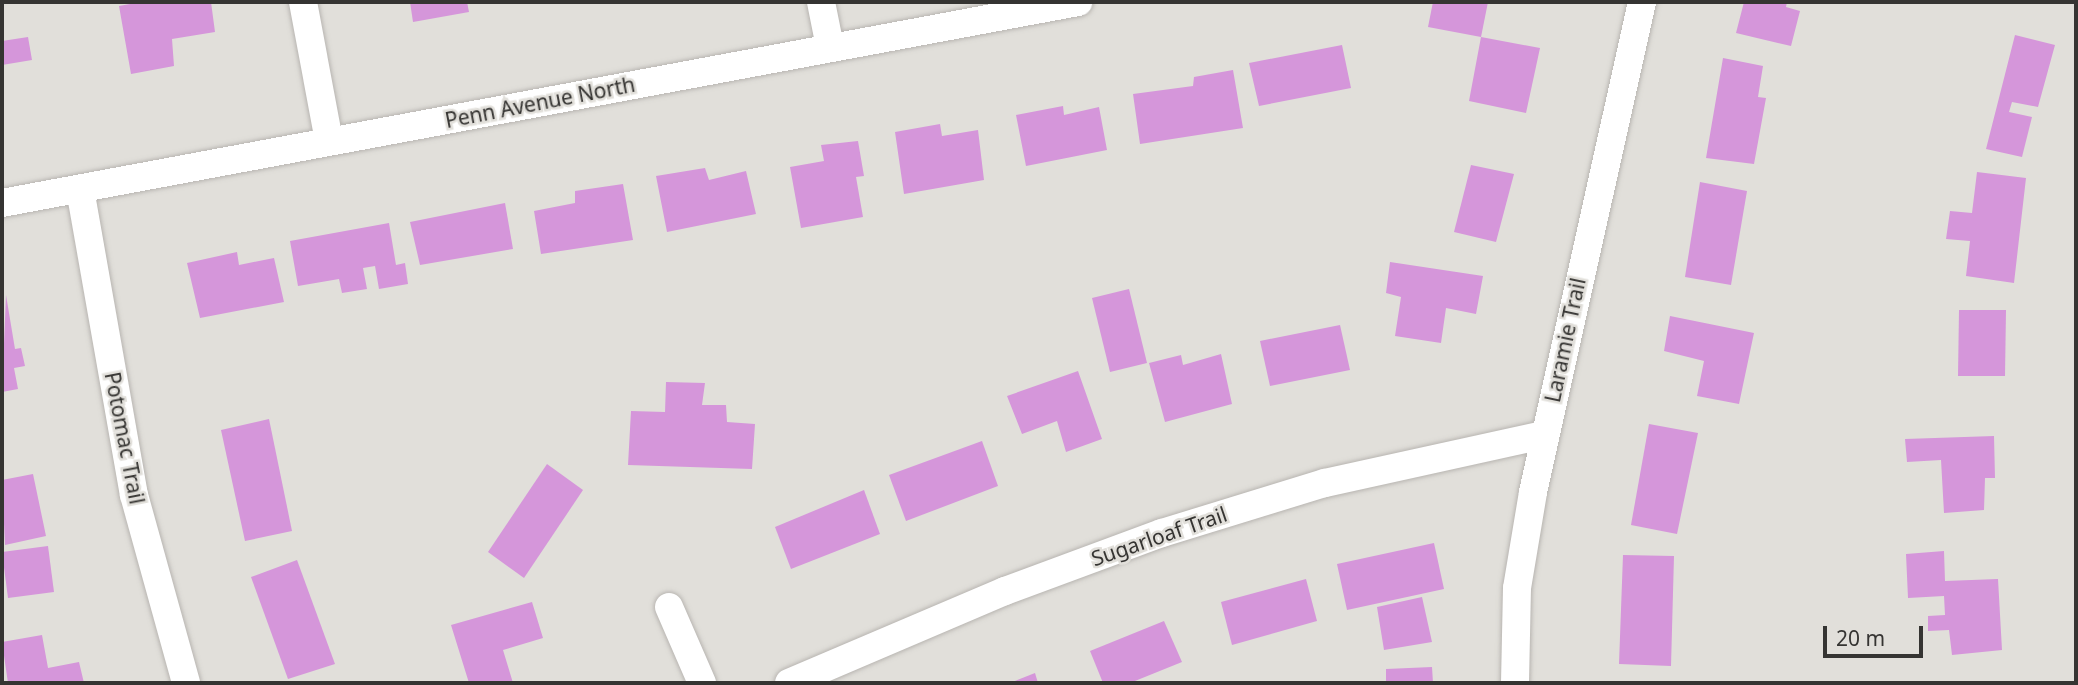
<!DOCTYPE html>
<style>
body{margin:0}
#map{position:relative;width:2078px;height:685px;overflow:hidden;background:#e1dfda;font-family:"Noto Sans",sans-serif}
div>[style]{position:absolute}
.building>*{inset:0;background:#d596da}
.roads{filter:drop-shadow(0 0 2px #b8b5b1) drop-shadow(0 0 2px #b8b5b1)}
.minor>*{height:28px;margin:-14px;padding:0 14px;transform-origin:14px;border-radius:14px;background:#fff}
span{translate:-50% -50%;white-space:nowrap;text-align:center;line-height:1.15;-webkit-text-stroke:5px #e1dfda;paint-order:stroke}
.street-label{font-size:21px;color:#353432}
.frame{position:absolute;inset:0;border:4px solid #353432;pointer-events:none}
.scale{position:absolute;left:1823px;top:626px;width:100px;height:32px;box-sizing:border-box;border:4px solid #353432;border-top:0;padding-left:9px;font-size:21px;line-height:24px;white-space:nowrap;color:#353432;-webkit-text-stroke:5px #e1dfda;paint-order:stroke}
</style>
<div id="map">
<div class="building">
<i style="clip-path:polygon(141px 2px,211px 2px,215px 32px,172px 39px,174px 66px,131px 74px,119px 6px)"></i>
<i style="clip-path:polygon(410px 2px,467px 2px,469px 12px,413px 22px)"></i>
<i style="clip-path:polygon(1433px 2px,1488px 2px,1481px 37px,1428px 27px)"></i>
<i style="clip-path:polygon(1744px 2px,1787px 2px,1786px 7px,1800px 11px,1791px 46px,1736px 33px)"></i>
<i style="clip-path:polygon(2015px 35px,2055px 45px,2038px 107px,2012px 102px,2009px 112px,2032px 117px,2022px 157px,1986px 149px)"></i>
<i style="clip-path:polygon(28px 37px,32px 60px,2px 65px,2px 41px)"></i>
<i style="clip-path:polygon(1481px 37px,1540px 48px,1526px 113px,1469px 101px)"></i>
<i style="clip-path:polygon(1342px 45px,1351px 88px,1259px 106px,1249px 63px)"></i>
<i style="clip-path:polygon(1723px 58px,1763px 66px,1758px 97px,1766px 98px,1754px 164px,1706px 158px)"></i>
<i style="clip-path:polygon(1233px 70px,1243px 128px,1140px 144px,1133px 94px,1193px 86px,1194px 77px)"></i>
<i style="clip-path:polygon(1063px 106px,1064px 115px,1099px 107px,1107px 150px,1026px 166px,1016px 115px)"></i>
<i style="clip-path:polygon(940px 124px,942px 136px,978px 130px,984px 180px,904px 194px,895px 132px)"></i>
<i style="clip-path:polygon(858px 141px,864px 176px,856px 177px,863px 217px,801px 228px,790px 167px,824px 161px,821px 145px)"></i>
<i style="clip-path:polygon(1471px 165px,1514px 174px,1496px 242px,1454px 232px)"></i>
<i style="clip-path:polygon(705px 168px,709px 180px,746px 171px,756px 214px,667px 232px,656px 176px)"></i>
<i style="clip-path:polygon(1977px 172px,2026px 178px,2014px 283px,1966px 276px,1970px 241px,1946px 239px,1950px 211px,1972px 213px)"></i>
<i style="clip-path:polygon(1700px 182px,1747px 191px,1731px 285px,1685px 277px)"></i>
<i style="clip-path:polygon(623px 184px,633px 240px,541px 254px,534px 211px,575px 203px,575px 191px)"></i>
<i style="clip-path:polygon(505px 203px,513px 249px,420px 265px,410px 222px)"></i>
<i style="clip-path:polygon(389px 223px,396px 265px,405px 263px,408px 284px,379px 289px,375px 266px,363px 268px,367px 289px,342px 293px,339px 279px,298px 286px,290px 241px)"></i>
<i style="clip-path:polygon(237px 252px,239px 265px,274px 258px,284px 302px,200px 318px,187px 263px)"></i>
<i style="clip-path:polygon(1390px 262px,1483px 276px,1476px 314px,1446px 308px,1441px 343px,1395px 336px,1401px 297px,1386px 293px)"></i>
<i style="clip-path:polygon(1129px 289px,1147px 363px,1110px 372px,1092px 298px)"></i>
<i style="clip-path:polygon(6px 295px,15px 349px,21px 348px,25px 366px,14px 368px,18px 389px,2px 392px)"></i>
<i style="clip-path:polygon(1959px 310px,2006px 310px,2005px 376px,1958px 376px)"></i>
<i style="clip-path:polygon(1670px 316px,1754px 333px,1739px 404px,1697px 396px,1704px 361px,1664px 351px)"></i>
<i style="clip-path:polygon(1340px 325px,1350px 370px,1270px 386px,1260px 341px)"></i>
<i style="clip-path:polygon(1221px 354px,1232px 404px,1165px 422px,1149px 363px,1181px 355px,1183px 365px)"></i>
<i style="clip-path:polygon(1078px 371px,1102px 439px,1066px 452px,1057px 421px,1022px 434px,1007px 396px)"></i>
<i style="clip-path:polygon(666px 382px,705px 383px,702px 405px,726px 405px,727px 422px,755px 424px,752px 469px,628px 465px,631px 411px,665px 412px)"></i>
<i style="clip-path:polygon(269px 419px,292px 531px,245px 541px,221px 430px)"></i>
<i style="clip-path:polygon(1649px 424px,1698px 433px,1677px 534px,1631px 525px)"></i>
<i style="clip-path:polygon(1994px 436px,1995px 478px,1985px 478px,1984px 510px,1944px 513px,1941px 460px,1907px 462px,1905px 439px)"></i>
<i style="clip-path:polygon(982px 441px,998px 486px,906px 521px,889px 475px)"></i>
<i style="clip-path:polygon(547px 464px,583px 490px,524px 578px,488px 552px)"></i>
<i style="clip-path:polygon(33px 474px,46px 536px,5px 545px,2px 480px)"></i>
<i style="clip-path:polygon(864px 490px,880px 534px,791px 569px,775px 527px)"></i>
<i style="clip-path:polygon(1434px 543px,1444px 589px,1347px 610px,1337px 564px)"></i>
<i style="clip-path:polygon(48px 546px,54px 592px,8px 598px,2px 552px)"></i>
<i style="clip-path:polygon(1944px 551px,1945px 581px,1998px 579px,2002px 650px,1952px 655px,1949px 630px,1928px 631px,1928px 616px,1945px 615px,1944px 596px,1908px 598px,1906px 554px)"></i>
<i style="clip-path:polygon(1623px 555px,1674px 556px,1671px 666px,1619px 664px)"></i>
<i style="clip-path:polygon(297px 560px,335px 664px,288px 679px,251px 577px)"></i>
<i style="clip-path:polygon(1306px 579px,1317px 621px,1232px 645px,1221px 602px)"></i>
<i style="clip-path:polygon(1422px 597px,1432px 642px,1384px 650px,1377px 607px)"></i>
<i style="clip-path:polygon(532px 602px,543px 638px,503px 650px,513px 683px,469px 683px,451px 625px)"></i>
<i style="clip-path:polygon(1164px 621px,1182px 662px,1130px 683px,1103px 683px,1090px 651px)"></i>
<i style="clip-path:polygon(42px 635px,48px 668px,79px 662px,84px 683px,8px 683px,2px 642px)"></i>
<i style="clip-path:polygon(1432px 667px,1433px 683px,1386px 683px,1386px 669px)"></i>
<i style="clip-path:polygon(1035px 673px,1038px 683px,1010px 683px)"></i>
</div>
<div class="roads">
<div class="minor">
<i style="left:303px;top:2px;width:141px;rotate:79.4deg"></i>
<i style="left:821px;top:2px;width:46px;rotate:78.7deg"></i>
<i style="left:80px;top:189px;width:311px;rotate:80deg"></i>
<i style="left:134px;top:495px;width:195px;rotate:74.5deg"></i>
<i style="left:2px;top:203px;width:1095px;rotate:-10.58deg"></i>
<i style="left:669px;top:607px;width:83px;rotate:66.5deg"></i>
<i style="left:789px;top:683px;width:235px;rotate:-23.1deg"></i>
<i style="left:1005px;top:591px;width:167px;rotate:-20.3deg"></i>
<i style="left:1162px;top:533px;width:170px;rotate:-17.1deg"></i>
<i style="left:1325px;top:483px;width:224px;rotate:-12.4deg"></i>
<i style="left:1515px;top:683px;width:95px;rotate:-88.8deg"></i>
<i style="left:1517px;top:588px;width:97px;rotate:-80.5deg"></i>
<i style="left:1533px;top:492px;width:502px;rotate:-77.46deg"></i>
</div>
</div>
<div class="street-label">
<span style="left:540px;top:102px;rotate:-11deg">Penn Avenue North</span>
<span style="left:1565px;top:340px;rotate:-78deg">Laramie Trail</span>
<span style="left:125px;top:438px;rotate:79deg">Potomac Trail</span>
<span style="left:1159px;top:536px;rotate:-19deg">Sugarloaf Trail</span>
</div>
<div class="frame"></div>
<div class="scale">20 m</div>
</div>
